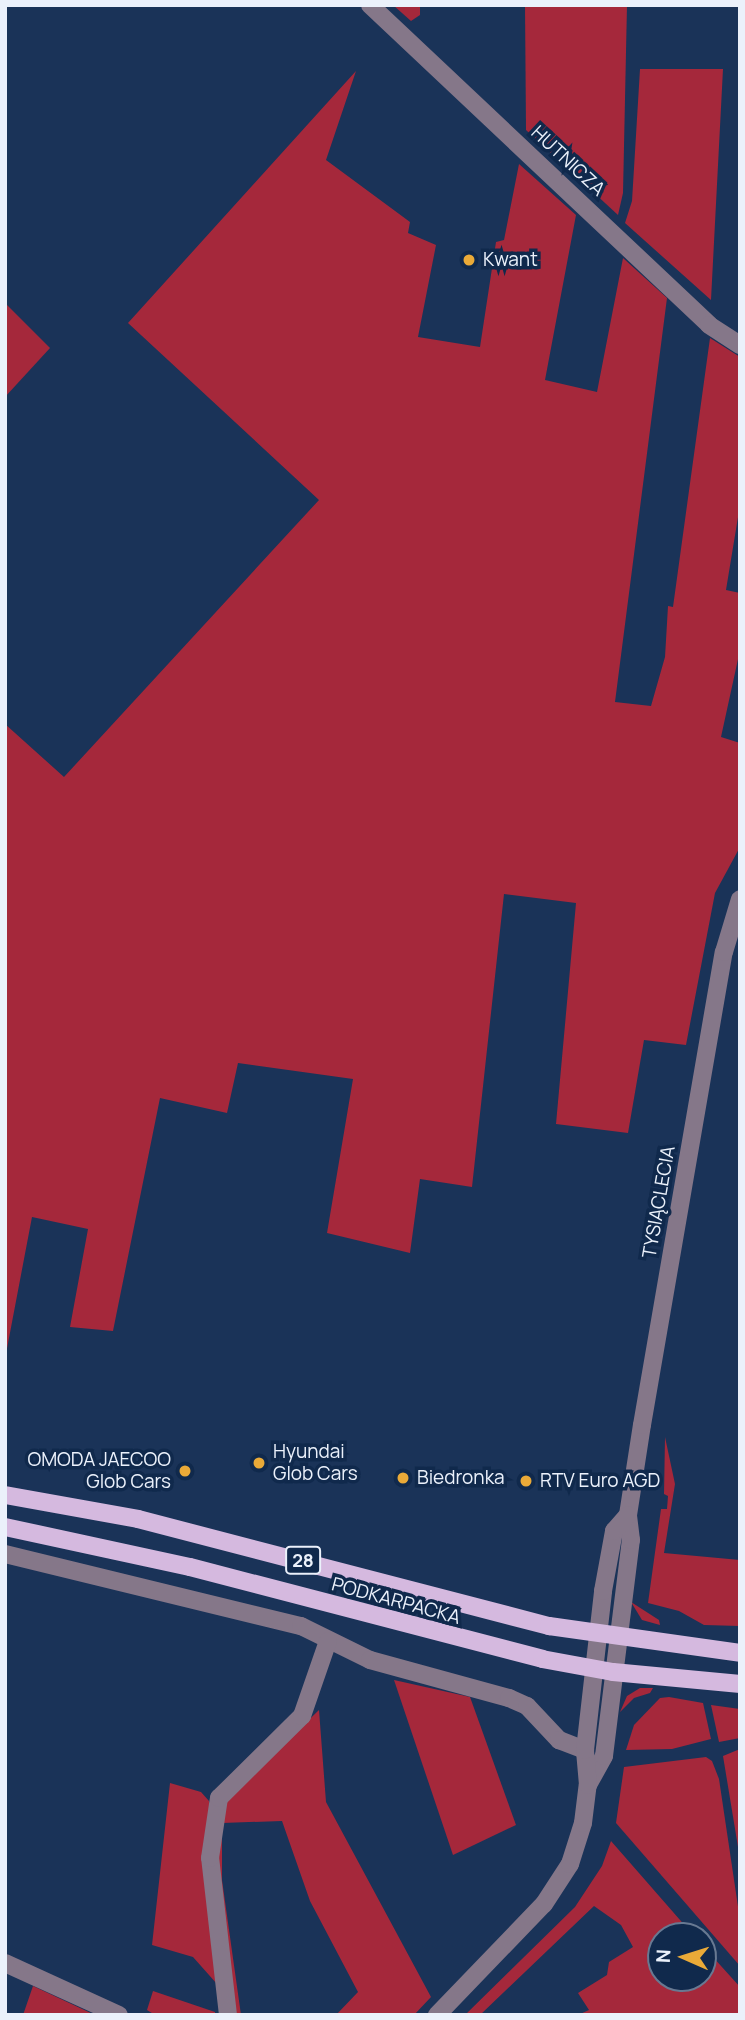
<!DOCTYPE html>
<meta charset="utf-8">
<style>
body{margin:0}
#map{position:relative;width:745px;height:2020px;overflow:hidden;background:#1a3358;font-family:Manrope,sans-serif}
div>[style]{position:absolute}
.green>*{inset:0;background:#a5283b}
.minor>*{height:18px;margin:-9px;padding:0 9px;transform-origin:9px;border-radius:9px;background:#857789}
.major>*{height:18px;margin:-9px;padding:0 9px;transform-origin:9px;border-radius:9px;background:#d5b9df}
.dots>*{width:19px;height:19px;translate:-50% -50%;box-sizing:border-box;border:4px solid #10294c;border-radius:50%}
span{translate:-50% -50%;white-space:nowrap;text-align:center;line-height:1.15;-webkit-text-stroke:7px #10294c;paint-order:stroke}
.shield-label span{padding:2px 5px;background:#10294c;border:2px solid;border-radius:5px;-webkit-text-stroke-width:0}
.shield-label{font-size:18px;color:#ebf1fb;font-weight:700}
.street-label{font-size:19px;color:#ebf1fb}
.poi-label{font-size:19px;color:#ebf1fb}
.left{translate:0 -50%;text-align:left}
.right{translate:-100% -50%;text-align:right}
.frame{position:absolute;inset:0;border:7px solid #ebf1fb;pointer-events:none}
.north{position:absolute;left:647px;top:1922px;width:70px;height:70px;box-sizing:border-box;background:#10294c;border:2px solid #687992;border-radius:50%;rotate:273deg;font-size:19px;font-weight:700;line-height:28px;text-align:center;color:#ebf1fb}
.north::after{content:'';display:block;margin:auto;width:24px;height:32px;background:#eaaa38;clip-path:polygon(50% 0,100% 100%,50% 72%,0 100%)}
</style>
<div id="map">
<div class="green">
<i style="clip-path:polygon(393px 5px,420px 5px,420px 15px,411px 21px)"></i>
<i style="clip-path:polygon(525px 5px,627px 5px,623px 193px,618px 215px,526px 130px)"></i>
<i style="clip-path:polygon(640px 69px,723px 69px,711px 300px,625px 223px,632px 201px)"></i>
<i style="clip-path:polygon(356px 71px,326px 160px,410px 222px,408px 233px,436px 245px,418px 337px,480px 347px,496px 242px,504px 240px,519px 164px,576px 215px,545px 380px,597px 392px,623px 258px,667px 298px,615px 702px,651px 706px,665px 657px,668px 606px,673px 607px,710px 338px,740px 357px,740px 505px,726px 590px,740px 593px,740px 650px,721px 737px,740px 743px,740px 847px,715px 893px,686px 1045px,644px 1040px,628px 1133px,556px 1124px,576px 903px,504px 894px,472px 1187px,420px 1179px,410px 1253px,327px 1233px,353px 1079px,238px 1063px,227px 1113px,160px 1098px,113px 1331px,70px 1327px,88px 1229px,32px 1217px,5px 1359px,5px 724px,64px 777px,319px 500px,128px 323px)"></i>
<i style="clip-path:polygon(5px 303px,50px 348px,5px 397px)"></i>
<i style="clip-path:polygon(665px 1437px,675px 1484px,664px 1553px,740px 1560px,740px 1626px,704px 1625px,679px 1611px,648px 1603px,661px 1509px,667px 1509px,668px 1496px,664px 1494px)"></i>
<i style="clip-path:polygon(631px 1602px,659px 1620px,660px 1625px,642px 1620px)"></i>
<i style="clip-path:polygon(394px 1680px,470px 1697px,516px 1825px,453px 1855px)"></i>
<i style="clip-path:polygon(640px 1688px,653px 1688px,650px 1693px,634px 1698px,620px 1712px,627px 1696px)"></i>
<i style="clip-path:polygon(669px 1697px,703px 1703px,711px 1739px,672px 1749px,626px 1750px,634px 1725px,660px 1698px)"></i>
<i style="clip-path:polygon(711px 1705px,740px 1709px,740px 1738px,719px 1742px)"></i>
<i style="clip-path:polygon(319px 1710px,326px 1802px,431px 1997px,414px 2015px,336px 2015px,358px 1992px,310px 1901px,282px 1821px,222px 1823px,222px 1880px,241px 2015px,233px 2015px,214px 1855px,224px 1802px)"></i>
<i style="clip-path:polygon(740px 1749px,740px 1859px,723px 1756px)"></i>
<i style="clip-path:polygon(706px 1757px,712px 1761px,719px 1779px,740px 1920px,740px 1966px,616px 1823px,624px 1767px)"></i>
<i style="clip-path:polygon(170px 1783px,201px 1792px,209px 1801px,217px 1984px,193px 1957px,152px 1945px)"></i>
<i style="clip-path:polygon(611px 1841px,694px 1936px,661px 1936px,661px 1978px,703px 1978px,703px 1946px,740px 1987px,740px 2015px,578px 2015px,589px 2010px,578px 1993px,607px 1975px,609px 1962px,633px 1947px,621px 1925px,594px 1906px,480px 2015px,465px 2015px,575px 1907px,602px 1866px)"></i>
<i style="clip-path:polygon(33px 1986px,95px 2015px,23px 2015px)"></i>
<i style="clip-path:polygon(153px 1991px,215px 2012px,215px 2015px,155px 2015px,147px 2010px)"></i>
</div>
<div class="minor">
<i style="left:370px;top:5px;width:466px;rotate:43.3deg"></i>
<i style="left:709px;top:325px;width:37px;rotate:33deg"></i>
<i style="left:5px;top:1554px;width:305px;rotate:13.7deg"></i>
<i style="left:301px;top:1626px;width:77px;rotate:26.2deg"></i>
<i style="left:370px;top:1660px;width:144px;rotate:15.3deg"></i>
<i style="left:509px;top:1698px;width:20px;rotate:24deg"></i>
<i style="left:527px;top:1706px;width:47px;rotate:46.7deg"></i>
<i style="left:559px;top:1740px;width:28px;rotate:21deg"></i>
<i style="left:588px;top:1785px;width:33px;rotate:-61deg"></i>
<i style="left:604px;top:1756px;width:218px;rotate:-82.9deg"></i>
<i style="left:631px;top:1540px;width:25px;rotate:-97deg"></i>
<i style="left:628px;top:1515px;width:91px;rotate:-81.2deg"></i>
<i style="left:642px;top:1425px;width:480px;rotate:-80.2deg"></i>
<i style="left:724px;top:952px;width:55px;rotate:-73.2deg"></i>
<i style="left:5px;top:1963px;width:125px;rotate:24.5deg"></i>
<i style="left:228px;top:2015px;width:158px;rotate:-96.5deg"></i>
<i style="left:210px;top:1858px;width:61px;rotate:-81.5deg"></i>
<i style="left:219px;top:1798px;width:117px;rotate:-44.7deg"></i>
<i style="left:302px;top:1716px;width:79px;rotate:-70.9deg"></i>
<i style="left:437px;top:2015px;width:154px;rotate:-46.1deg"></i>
<i style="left:544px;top:1904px;width:48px;rotate:-57deg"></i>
<i style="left:570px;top:1864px;width:43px;rotate:-72.4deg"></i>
<i style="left:583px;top:1823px;width:38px;rotate:-83deg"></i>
<i style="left:588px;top:1785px;width:35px;rotate:-95deg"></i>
<i style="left:585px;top:1750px;width:160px;rotate:-83.5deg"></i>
<i style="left:603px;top:1591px;width:61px;rotate:-79.6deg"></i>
<i style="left:614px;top:1531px;width:21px;rotate:-49deg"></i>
</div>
<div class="major">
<i style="left:5px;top:1495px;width:135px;rotate:10.2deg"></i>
<i style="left:138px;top:1519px;width:425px;rotate:14.6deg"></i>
<i style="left:549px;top:1626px;width:193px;rotate:8deg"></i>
<i style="left:5px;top:1527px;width:189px;rotate:12.2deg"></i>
<i style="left:190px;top:1567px;width:364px;rotate:14.6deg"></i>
<i style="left:542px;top:1659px;width:72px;rotate:10.4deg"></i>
<i style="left:613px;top:1672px;width:128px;rotate:5.4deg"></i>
</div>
<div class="dots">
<i style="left:469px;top:260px;background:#eaaa38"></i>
<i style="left:259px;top:1463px;background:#eaaa38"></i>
<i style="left:185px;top:1471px;background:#eaaa38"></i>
<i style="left:403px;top:1478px;background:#eaaa38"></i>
<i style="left:526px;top:1481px;background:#eaaa38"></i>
</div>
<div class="shield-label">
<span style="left:303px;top:1560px">28</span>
</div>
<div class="street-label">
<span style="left:568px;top:161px;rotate:43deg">HUTNICZA</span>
<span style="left:659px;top:1202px;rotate:-80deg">TYSIĄCLECIA</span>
<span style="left:396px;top:1601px;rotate:15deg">PODKARPACKA</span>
</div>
<div class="poi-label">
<span class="left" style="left:483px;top:260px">Kwant</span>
<span class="left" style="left:273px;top:1463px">Hyundai<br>Glob Cars</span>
<span class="right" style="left:171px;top:1471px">OMODA JAECOO<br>Glob Cars</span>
<span class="left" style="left:417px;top:1478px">Biedronka</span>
<span class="left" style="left:540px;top:1481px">RTV Euro AGD</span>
</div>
<div class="frame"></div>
<div class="north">N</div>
</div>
